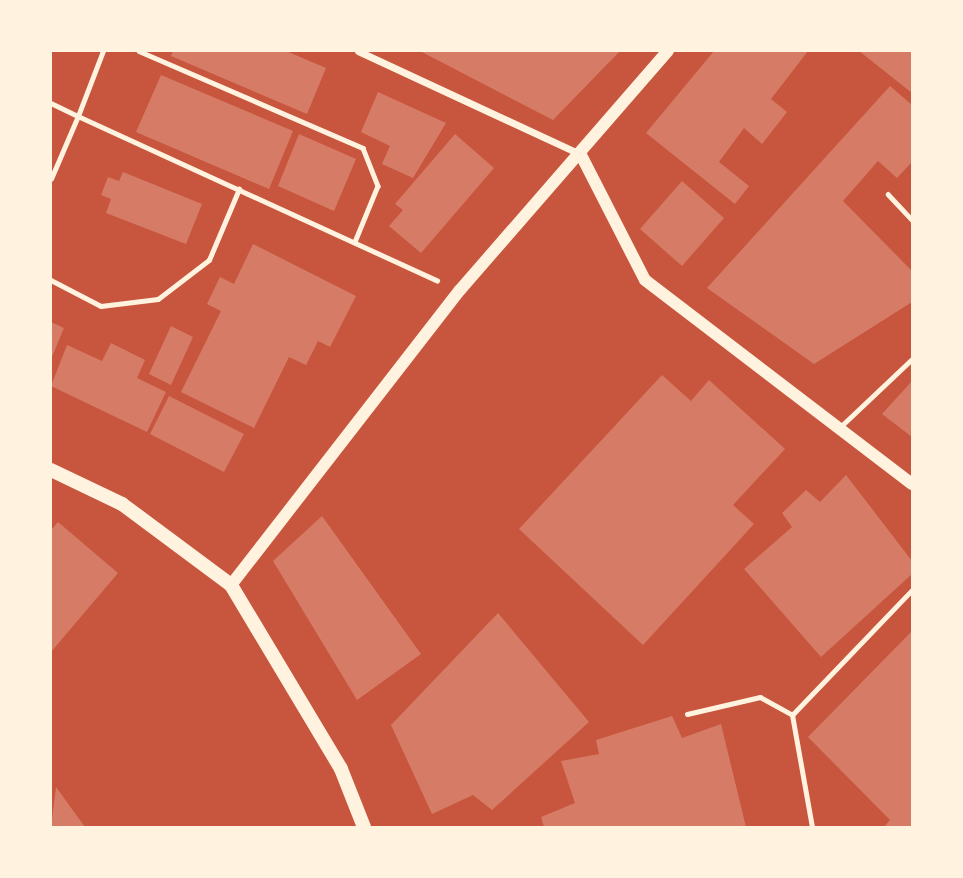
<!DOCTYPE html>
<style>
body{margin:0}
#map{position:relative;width:963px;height:878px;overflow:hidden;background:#c8553d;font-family:Signika,sans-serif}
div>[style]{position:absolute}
.building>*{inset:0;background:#d67c66}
.path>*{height:4.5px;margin:-2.25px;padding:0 2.25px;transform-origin:2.25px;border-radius:2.25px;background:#fff3e0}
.service>*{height:5px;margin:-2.5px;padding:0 2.5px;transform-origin:2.5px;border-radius:2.5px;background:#fff3e0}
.minor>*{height:7px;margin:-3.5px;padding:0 3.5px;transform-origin:3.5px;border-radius:3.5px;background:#fff3e0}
.tertiary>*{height:12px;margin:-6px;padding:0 6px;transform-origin:6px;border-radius:6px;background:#fff3e0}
.secondary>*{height:14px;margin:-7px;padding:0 7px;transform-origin:7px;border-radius:7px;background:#fff3e0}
span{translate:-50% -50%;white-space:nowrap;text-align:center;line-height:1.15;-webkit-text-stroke:7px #fff3e0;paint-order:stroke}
.frame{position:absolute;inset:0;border:52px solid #fff3e0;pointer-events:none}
</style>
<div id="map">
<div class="building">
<i style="clip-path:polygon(173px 51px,286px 51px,326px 68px,307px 114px,171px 56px)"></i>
<i style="clip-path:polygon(420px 51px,620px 51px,553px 120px)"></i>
<i style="clip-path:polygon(714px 51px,808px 51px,771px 99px,787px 112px,762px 144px,744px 128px,719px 162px,749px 186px,735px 204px,646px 133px)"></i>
<i style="clip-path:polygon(859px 51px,912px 51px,912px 93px)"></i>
<i style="clip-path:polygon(161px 75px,293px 131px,269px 189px,136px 132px)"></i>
<i style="clip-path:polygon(890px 86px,912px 105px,912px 162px,897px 178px,878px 161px,843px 201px,912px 271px,912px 302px,814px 364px,707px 288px)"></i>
<i style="clip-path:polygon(378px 92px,446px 123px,413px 178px,382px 164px,390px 146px,361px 132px)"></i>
<i style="clip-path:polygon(299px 134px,356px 159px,334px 211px,278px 186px)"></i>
<i style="clip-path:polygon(455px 134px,494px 168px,421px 253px,389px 226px,403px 210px,395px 204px)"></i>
<i style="clip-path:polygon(123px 172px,202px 204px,186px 244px,106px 213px,111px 199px,101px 195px,108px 177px,119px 181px)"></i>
<i style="clip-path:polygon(682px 181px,724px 218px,682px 266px,640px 229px)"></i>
<i style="clip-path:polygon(253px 244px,356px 296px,330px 347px,318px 341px,306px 365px,289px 357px,254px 428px,181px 392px,221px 311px,207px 304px,220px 277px,234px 284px)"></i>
<i style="clip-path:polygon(51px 322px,64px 328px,51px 359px)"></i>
<i style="clip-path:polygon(171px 326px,193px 337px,171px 385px,149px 374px)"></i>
<i style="clip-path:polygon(111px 343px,145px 360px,137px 378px,166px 392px,147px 432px,51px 386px,67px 345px,102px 361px)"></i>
<i style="clip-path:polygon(662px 375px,691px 401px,709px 380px,785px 449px,733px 505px,754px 524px,643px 645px,519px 529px)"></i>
<i style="clip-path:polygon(912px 381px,912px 437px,882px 414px)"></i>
<i style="clip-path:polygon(169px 396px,244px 434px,224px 472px,150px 434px)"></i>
<i style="clip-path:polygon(846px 475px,912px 561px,912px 574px,821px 657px,744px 569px,792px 527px,782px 513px,806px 490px,820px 502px)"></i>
<i style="clip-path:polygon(322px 516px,421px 654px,357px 700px,273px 561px)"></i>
<i style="clip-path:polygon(58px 522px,118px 573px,51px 652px,51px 530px)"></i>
<i style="clip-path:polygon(498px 613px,589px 722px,492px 810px,473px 795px,432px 814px,391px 725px)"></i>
<i style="clip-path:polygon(912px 631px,912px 827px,884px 827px,890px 820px,808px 737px)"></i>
<i style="clip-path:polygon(672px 716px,682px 738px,721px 724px,746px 827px,544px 827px,541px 817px,575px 803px,561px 761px,599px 754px,596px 740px)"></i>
<i style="clip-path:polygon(56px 787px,85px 827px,51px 827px)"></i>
</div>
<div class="path">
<i style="left:139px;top:51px;width:244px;rotate:23.4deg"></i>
<i style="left:363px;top:148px;width:41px;rotate:68.5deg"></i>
<i style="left:378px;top:186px;width:61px;rotate:112.3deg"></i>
<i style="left:51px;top:103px;width:30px;rotate:26deg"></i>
<i style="left:78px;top:116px;width:70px;rotate:-69deg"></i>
<i style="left:51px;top:179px;width:69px;rotate:-66.8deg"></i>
<i style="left:78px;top:116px;width:395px;rotate:24.6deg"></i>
<i style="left:888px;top:194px;width:35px;rotate:47deg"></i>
<i style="left:51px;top:280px;width:56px;rotate:27.5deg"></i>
<i style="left:101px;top:306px;width:57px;rotate:-7deg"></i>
<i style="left:158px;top:299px;width:64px;rotate:-37.4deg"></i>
<i style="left:209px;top:260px;width:77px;rotate:-67.1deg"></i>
</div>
<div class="service">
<i style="left:839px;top:428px;width:100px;rotate:-43.4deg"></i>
<i style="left:687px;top:714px;width:75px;rotate:-13.1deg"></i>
<i style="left:760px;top:697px;width:37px;rotate:29deg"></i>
<i style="left:812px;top:827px;width:114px;rotate:-100.1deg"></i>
<i style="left:792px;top:715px;width:173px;rotate:-46.2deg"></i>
</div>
<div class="minor">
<i style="left:358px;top:51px;width:245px;rotate:24.9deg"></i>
</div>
<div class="tertiary">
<i style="left:581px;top:155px;width:140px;rotate:62.9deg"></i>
<i style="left:645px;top:280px;width:336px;rotate:37.4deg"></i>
<i style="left:231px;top:585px;width:373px;rotate:-52.2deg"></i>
<i style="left:460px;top:290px;width:317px;rotate:-49deg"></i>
</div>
<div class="secondary">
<i style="left:51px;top:470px;width:79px;rotate:25.6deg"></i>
<i style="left:122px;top:504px;width:136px;rotate:36.6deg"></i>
<i style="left:231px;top:585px;width:214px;rotate:59.1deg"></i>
<i style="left:341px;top:769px;width:62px;rotate:68.4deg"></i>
</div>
<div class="frame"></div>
</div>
